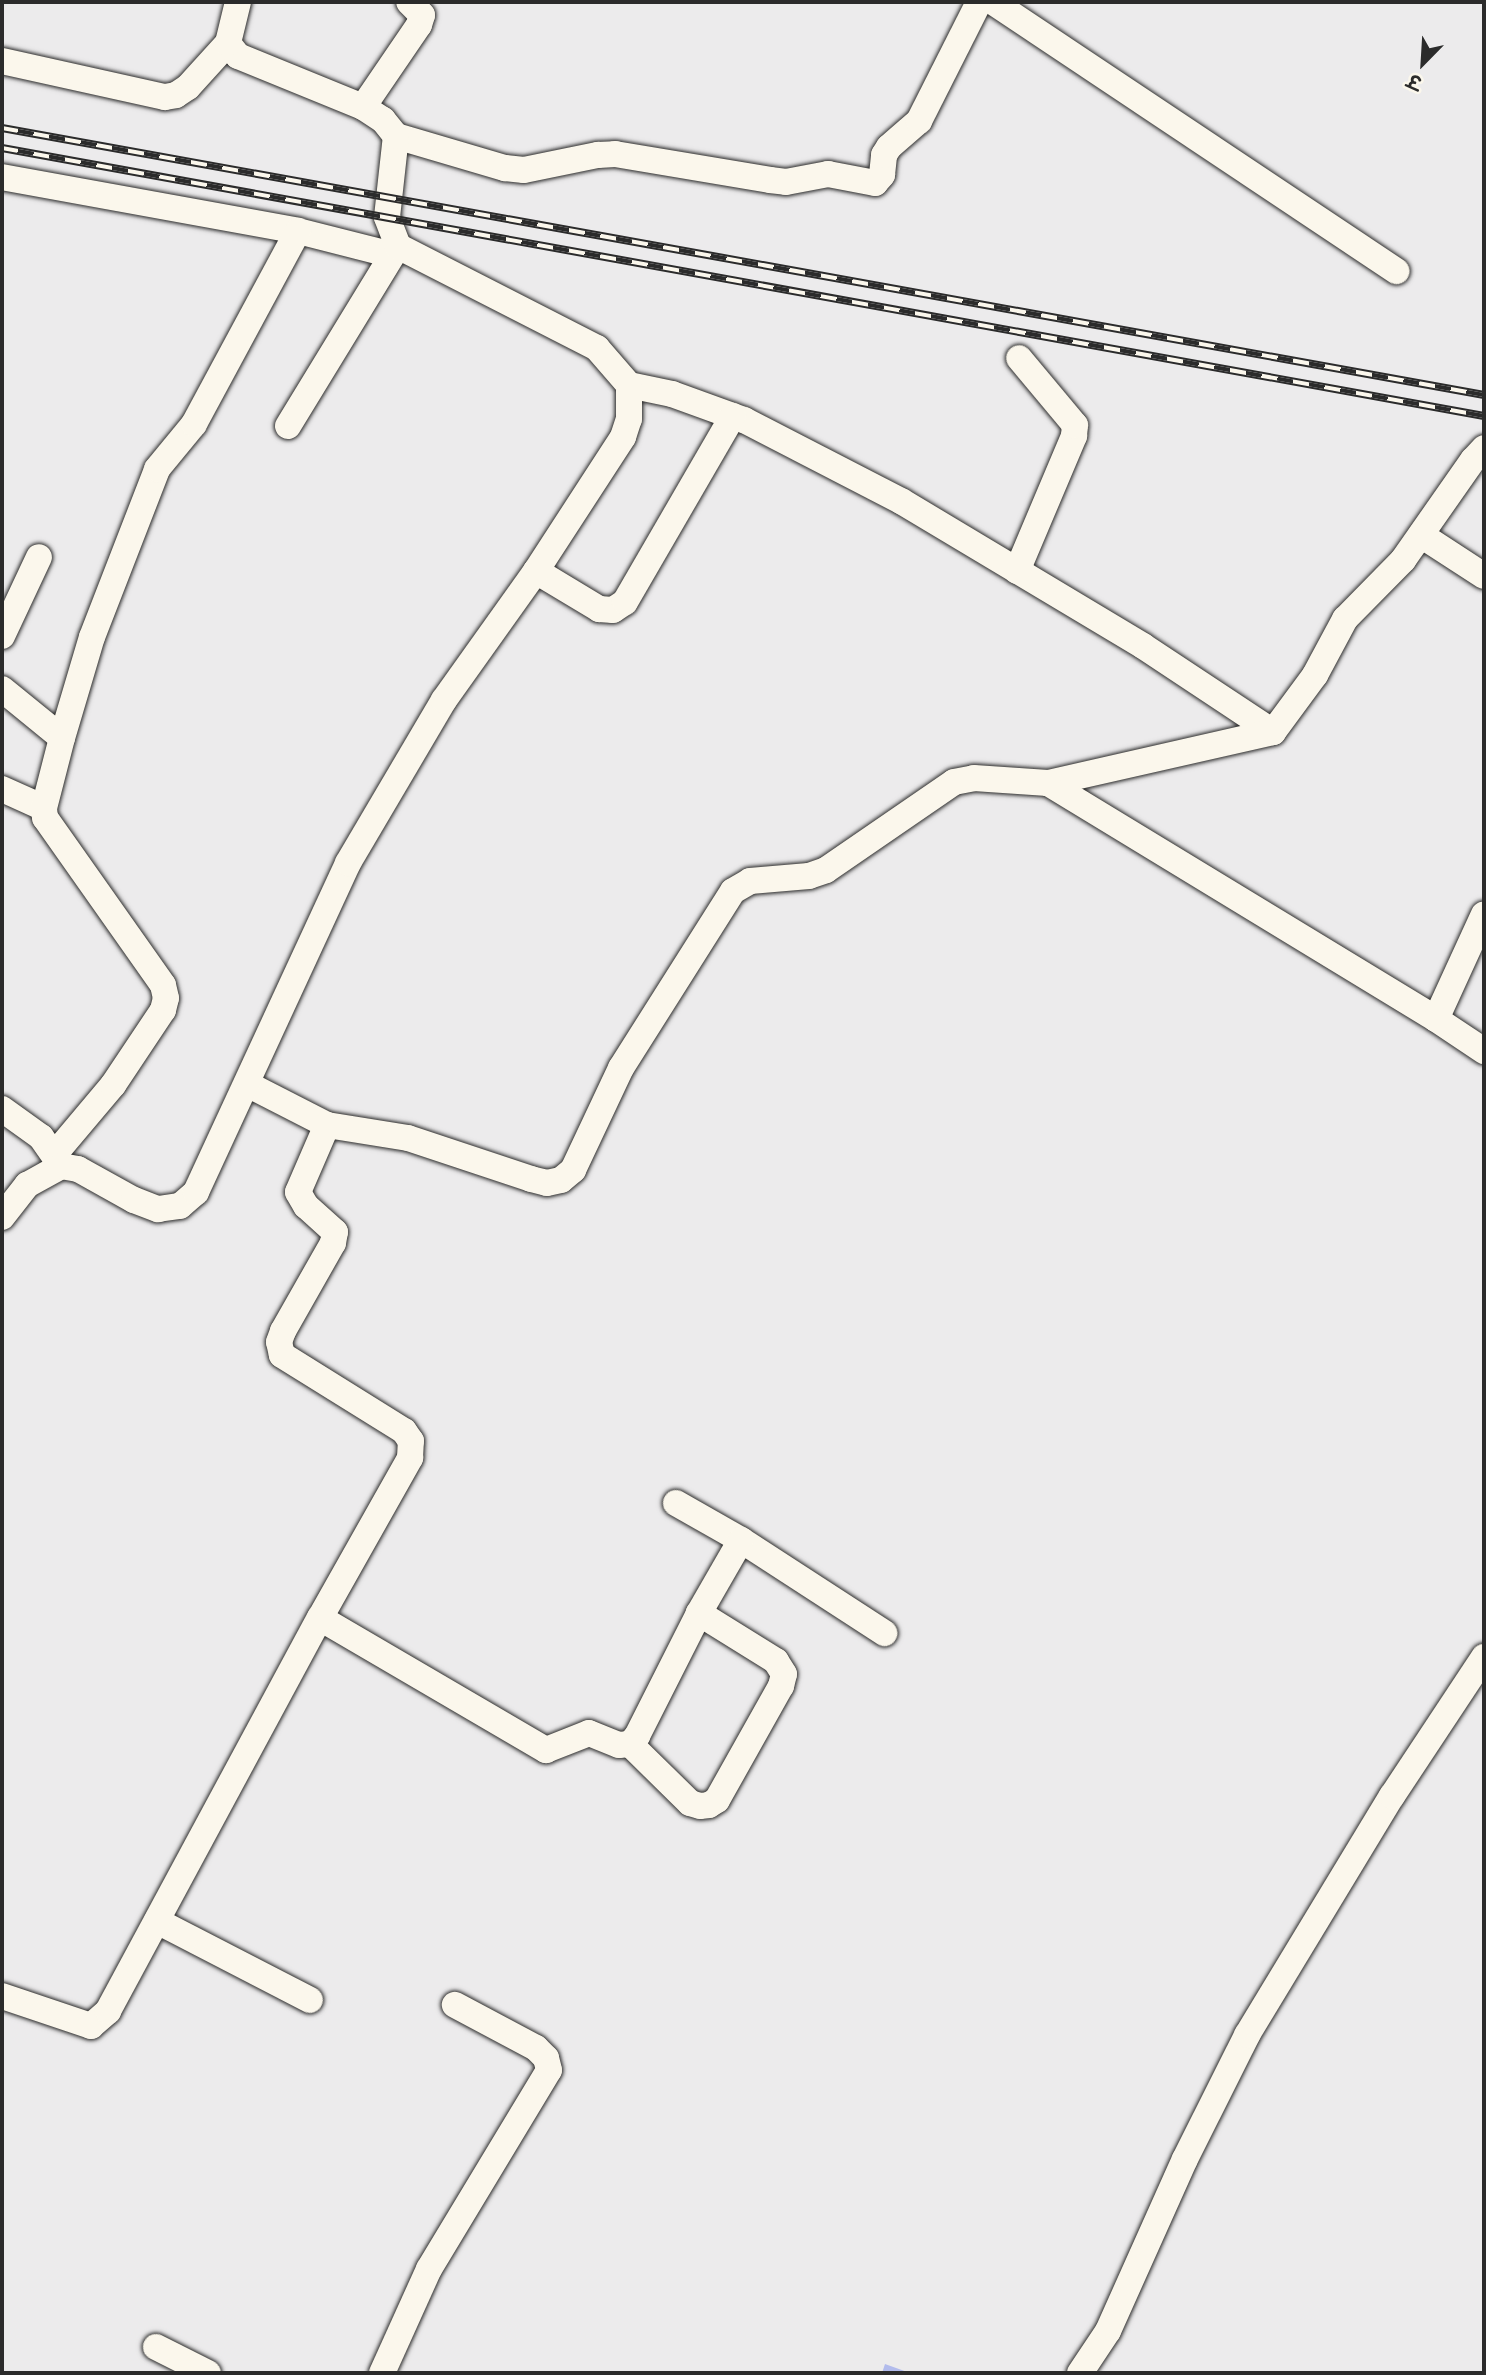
<!DOCTYPE html>
<meta charset="utf-8">
<style>
body{margin:0}
#map{position:relative;width:1486px;height:2375px;overflow:hidden;background:#ecebec;font-family:Delius,"Playpen Sans Deva",sans-serif}
div>[style]{position:absolute}
.building>*{inset:0;background:#b2bbec}
.roads{filter:drop-shadow(0 0 2px #2b2b2b) drop-shadow(0 0 2px #2b2b2b)}
.minor>*{height:26px;margin:-13px;padding:0 13px;transform-origin:13px;border-radius:13px;background:#fbf7ec}
.rail>*{height:8px;margin-top:-4px;transform-origin:0;background:repeating-linear-gradient(90deg,#fbf7ec 0 16px,#2b2b2b 0 32px);box-sizing:border-box;border-block:2px solid #2b2b2b}
span{translate:-50% -50%;white-space:nowrap;text-align:center;line-height:1.15;-webkit-text-stroke:5px #fbf7ec;paint-order:stroke}
.frame{position:absolute;inset:0;border:4px solid #2b2b2b;pointer-events:none}
.north{position:absolute;left:1388px;top:28px;width:70px;height:70px;-webkit-text-stroke:5px #fbf7ec;paint-order:stroke;rotate:204deg;font-size:19px;font-weight:700;line-height:28px;text-align:center;color:#2b2b2b}
.north::after{content:'';display:block;margin:auto;width:24px;height:32px;background:#2b2b2b;clip-path:polygon(50% 0,100% 100%,50% 72%,0 100%)}
</style>
<div id="map">
<div class="building">
<i style="clip-path:polygon(885px 2364px,910px 2373px,882px 2373px)"></i>
</div>
<div class="roads">
<div class="minor">
<i style="left:993px;top:2px;width:485px;rotate:33.7deg"></i>
<i style="left:2px;top:61px;width:167px;rotate:12.5deg"></i>
<i style="left:165px;top:97px;width:11px;rotate:-10deg"></i>
<i style="left:176px;top:95px;width:14px;rotate:-34deg"></i>
<i style="left:188px;top:87px;width:59px;rotate:-47.7deg"></i>
<i style="left:363px;top:107px;width:99px;rotate:-55.7deg"></i>
<i style="left:419px;top:25px;width:10px;rotate:-73deg"></i>
<i style="left:422px;top:15px;width:18px;rotate:-135deg"></i>
<i style="left:396px;top:136px;width:114px;rotate:16.4deg"></i>
<i style="left:505px;top:168px;width:19px;rotate:6deg"></i>
<i style="left:524px;top:170px;width:76px;rotate:-11.5deg"></i>
<i style="left:598px;top:155px;width:17px;rotate:-3deg"></i>
<i style="left:615px;top:154px;width:157px;rotate:9.5deg"></i>
<i style="left:770px;top:180px;width:16px;rotate:7deg"></i>
<i style="left:786px;top:182px;width:43px;rotate:-10.8deg"></i>
<i style="left:828px;top:174px;width:48px;rotate:10.8deg"></i>
<i style="left:875px;top:183px;width:11px;rotate:-49deg"></i>
<i style="left:882px;top:175px;width:20px;rotate:-84deg"></i>
<i style="left:884px;top:155px;width:9px;rotate:-58deg"></i>
<i style="left:889px;top:147px;width:40px;rotate:-41deg"></i>
<i style="left:919px;top:121px;width:133px;rotate:-63.2deg"></i>
<i style="left:2px;top:177px;width:301px;rotate:10.3deg"></i>
<i style="left:298px;top:231px;width:97px;rotate:14.3deg"></i>
<i style="left:629px;top:385px;width:44px;rotate:11.8deg"></i>
<i style="left:672px;top:394px;width:77px;rotate:19.9deg"></i>
<i style="left:744px;top:420px;width:177px;rotate:27.3deg"></i>
<i style="left:901px;top:501px;width:282px;rotate:30.9deg"></i>
<i style="left:1143px;top:646px;width:156px;rotate:33.5deg"></i>
<i style="left:1273px;top:732px;width:231px;rotate:167.2deg"></i>
<i style="left:1048px;top:783px;width:454px;rotate:31.3deg"></i>
<i style="left:1436px;top:1019px;width:115px;rotate:-65.4deg"></i>
<i style="left:288px;top:426px;width:211px;rotate:-58.6deg"></i>
<i style="left:1421px;top:535px;width:75px;rotate:33.1deg"></i>
<i style="left:536px;top:571px;width:74px;rotate:31.1deg"></i>
<i style="left:599px;top:609px;width:14px;rotate:4deg"></i>
<i style="left:613px;top:610px;width:14px;rotate:-34deg"></i>
<i style="left:625px;top:602px;width:215px;rotate:-59.9deg"></i>
<i style="left:1017px;top:571px;width:147px;rotate:-67.1deg"></i>
<i style="left:1074px;top:436px;width:11px;rotate:-85deg"></i>
<i style="left:1075px;top:425px;width:87px;rotate:-129.9deg"></i>
<i style="left:2px;top:636px;width:87px;rotate:-64.9deg"></i>
<i style="left:2px;top:689px;width:77px;rotate:39.2deg"></i>
<i style="left:1273px;top:732px;width:71px;rotate:-53.6deg"></i>
<i style="left:1315px;top:675px;width:64px;rotate:-61.8deg"></i>
<i style="left:1345px;top:619px;width:83px;rotate:-45.5deg"></i>
<i style="left:1403px;top:560px;width:122px;rotate:-55deg"></i>
<i style="left:1473px;top:460px;width:16px;rotate:-47deg"></i>
<i style="left:2px;top:789px;width:46px;rotate:24.3deg"></i>
<i style="left:1436px;top:1019px;width:58px;rotate:33.7deg"></i>
<i style="left:247px;top:1084px;width:90px;rotate:27.1deg"></i>
<i style="left:327px;top:1125px;width:82px;rotate:9.1deg"></i>
<i style="left:408px;top:1138px;width:130px;rotate:18.4deg"></i>
<i style="left:531px;top:1179px;width:16px;rotate:14deg"></i>
<i style="left:547px;top:1183px;width:14px;rotate:-12deg"></i>
<i style="left:561px;top:1180px;width:16px;rotate:-40deg"></i>
<i style="left:573px;top:1170px;width:113px;rotate:-64.8deg"></i>
<i style="left:621px;top:1068px;width:209px;rotate:-57.7deg"></i>
<i style="left:733px;top:891px;width:20px;rotate:-30deg"></i>
<i style="left:750px;top:881px;width:59px;rotate:-4.8deg"></i>
<i style="left:809px;top:876px;width:18px;rotate:-19deg"></i>
<i style="left:826px;top:870px;width:155px;rotate:-34.5deg"></i>
<i style="left:954px;top:782px;width:20px;rotate:-11deg"></i>
<i style="left:974px;top:778px;width:74px;rotate:3.9deg"></i>
<i style="left:2px;top:1109px;width:48px;rotate:35.7deg"></i>
<i style="left:41px;top:1137px;width:35px;rotate:55deg"></i>
<i style="left:54px;top:1155px;width:92px;rotate:-49.9deg"></i>
<i style="left:113px;top:1085px;width:90px;rotate:-56.3deg"></i>
<i style="left:163px;top:1010px;width:12px;rotate:-76deg"></i>
<i style="left:166px;top:998px;width:13px;rotate:-103deg"></i>
<i style="left:163px;top:985px;width:204px;rotate:-125.2deg"></i>
<i style="left:45px;top:818px;width:10px;rotate:-96deg"></i>
<i style="left:44px;top:808px;width:72px;rotate:-75.6deg"></i>
<i style="left:62px;top:738px;width:105px;rotate:-73.5deg"></i>
<i style="left:92px;top:637px;width:180px;rotate:-68.8deg"></i>
<i style="left:157px;top:469px;width:58px;rotate:-50.6deg"></i>
<i style="left:194px;top:424px;width:219px;rotate:-61.7deg"></i>
<i style="left:2px;top:1217px;width:41px;rotate:-52deg"></i>
<i style="left:27px;top:1185px;width:39px;rotate:-29deg"></i>
<i style="left:61px;top:1166px;width:17px;rotate:10deg"></i>
<i style="left:78px;top:1169px;width:64px;rotate:29deg"></i>
<i style="left:134px;top:1200px;width:26px;rotate:21deg"></i>
<i style="left:158px;top:1209px;width:22px;rotate:-8deg"></i>
<i style="left:180px;top:1206px;width:21px;rotate:-41deg"></i>
<i style="left:196px;top:1192px;width:362px;rotate:-65.2deg"></i>
<i style="left:348px;top:863px;width:189px;rotate:-59.5deg"></i>
<i style="left:444px;top:700px;width:158px;rotate:-54.5deg"></i>
<i style="left:536px;top:571px;width:160px;rotate:-57deg"></i>
<i style="left:623px;top:437px;width:19px;rotate:-72deg"></i>
<i style="left:629px;top:419px;width:34px;rotate:-90deg"></i>
<i style="left:629px;top:385px;width:49px;rotate:-130.9deg"></i>
<i style="left:597px;top:348px;width:224px;rotate:-152.9deg"></i>
<i style="left:398px;top:246px;width:31px;rotate:-111deg"></i>
<i style="left:387px;top:217px;width:81px;rotate:-83.7deg"></i>
<i style="left:396px;top:136px;width:21px;rotate:-129deg"></i>
<i style="left:383px;top:120px;width:24px;rotate:-147deg"></i>
<i style="left:363px;top:107px;width:135px;rotate:-157.8deg"></i>
<i style="left:238px;top:56px;width:16px;rotate:-128deg"></i>
<i style="left:228px;top:43px;width:42px;rotate:-76.3deg"></i>
<i style="left:676px;top:1503px;width:75px;rotate:29.6deg"></i>
<i style="left:741px;top:1540px;width:171px;rotate:33deg"></i>
<i style="left:320px;top:1618px;width:262px;rotate:30.3deg"></i>
<i style="left:546px;top:1750px;width:46px;rotate:-21.6deg"></i>
<i style="left:589px;top:1733px;width:32px;rotate:22deg"></i>
<i style="left:619px;top:1745px;width:11px;rotate:-5deg"></i>
<i style="left:630px;top:1744px;width:11px;rotate:-49deg"></i>
<i style="left:637px;top:1736px;width:138px;rotate:-63.2deg"></i>
<i style="left:699px;top:1613px;width:84px;rotate:-60.1deg"></i>
<i style="left:630px;top:1744px;width:84px;rotate:44.5deg"></i>
<i style="left:690px;top:1803px;width:10px;rotate:17deg"></i>
<i style="left:700px;top:1806px;width:9px;rotate:-6deg"></i>
<i style="left:709px;top:1805px;width:9px;rotate:-32deg"></i>
<i style="left:717px;top:1800px;width:131px;rotate:-60.7deg"></i>
<i style="left:781px;top:1686px;width:12px;rotate:-76deg"></i>
<i style="left:784px;top:1674px;width:15px;rotate:-122deg"></i>
<i style="left:776px;top:1661px;width:91px;rotate:-148.1deg"></i>
<i style="left:157px;top:1921px;width:172px;rotate:27.3deg"></i>
<i style="left:2px;top:1996px;width:94px;rotate:18.6deg"></i>
<i style="left:91px;top:2026px;width:23px;rotate:-41deg"></i>
<i style="left:108px;top:2011px;width:447px;rotate:-61.7deg"></i>
<i style="left:320px;top:1618px;width:184px;rotate:-60.6deg"></i>
<i style="left:410px;top:1458px;width:17px;rotate:-87deg"></i>
<i style="left:411px;top:1441px;width:12px;rotate:-125deg"></i>
<i style="left:404px;top:1431px;width:144px;rotate:-148.1deg"></i>
<i style="left:282px;top:1355px;width:13px;rotate:-103deg"></i>
<i style="left:279px;top:1342px;width:12px;rotate:-70deg"></i>
<i style="left:283px;top:1331px;width:101px;rotate:-60.4deg"></i>
<i style="left:333px;top:1243px;width:11px;rotate:-80deg"></i>
<i style="left:335px;top:1232px;width:39px;rotate:-138deg"></i>
<i style="left:306px;top:1206px;width:16px;rotate:-120deg"></i>
<i style="left:298px;top:1192px;width:73px;rotate:-66.6deg"></i>
<i style="left:156px;top:2347px;width:58px;rotate:26.6deg"></i>
<i style="left:382px;top:2373px;width:114px;rotate:-65.7deg"></i>
<i style="left:429px;top:2269px;width:232px;rotate:-58.9deg"></i>
<i style="left:549px;top:2070px;width:12px;rotate:-104deg"></i>
<i style="left:546px;top:2058px;width:14px;rotate:-135deg"></i>
<i style="left:536px;top:2048px;width:92px;rotate:-152deg"></i>
<i style="left:1080px;top:2373px;width:50px;rotate:-56.3deg"></i>
<i style="left:1108px;top:2331px;width:188px;rotate:-65.9deg"></i>
<i style="left:1185px;top:2159px;width:139px;rotate:-63.4deg"></i>
<i style="left:1247px;top:2035px;width:280px;rotate:-58.8deg"></i>
<i style="left:1392px;top:1796px;width:167px;rotate:-56.5deg"></i>
</div>
</div>
<div class="rail">
<i style="left:2px;top:128px;width:1506px;rotate:10.21deg"></i>
<i style="left:2px;top:148px;width:1506px;rotate:10.25deg"></i>
</div>
<div class="frame"></div>
<div class="north">उ</div>
</div>
